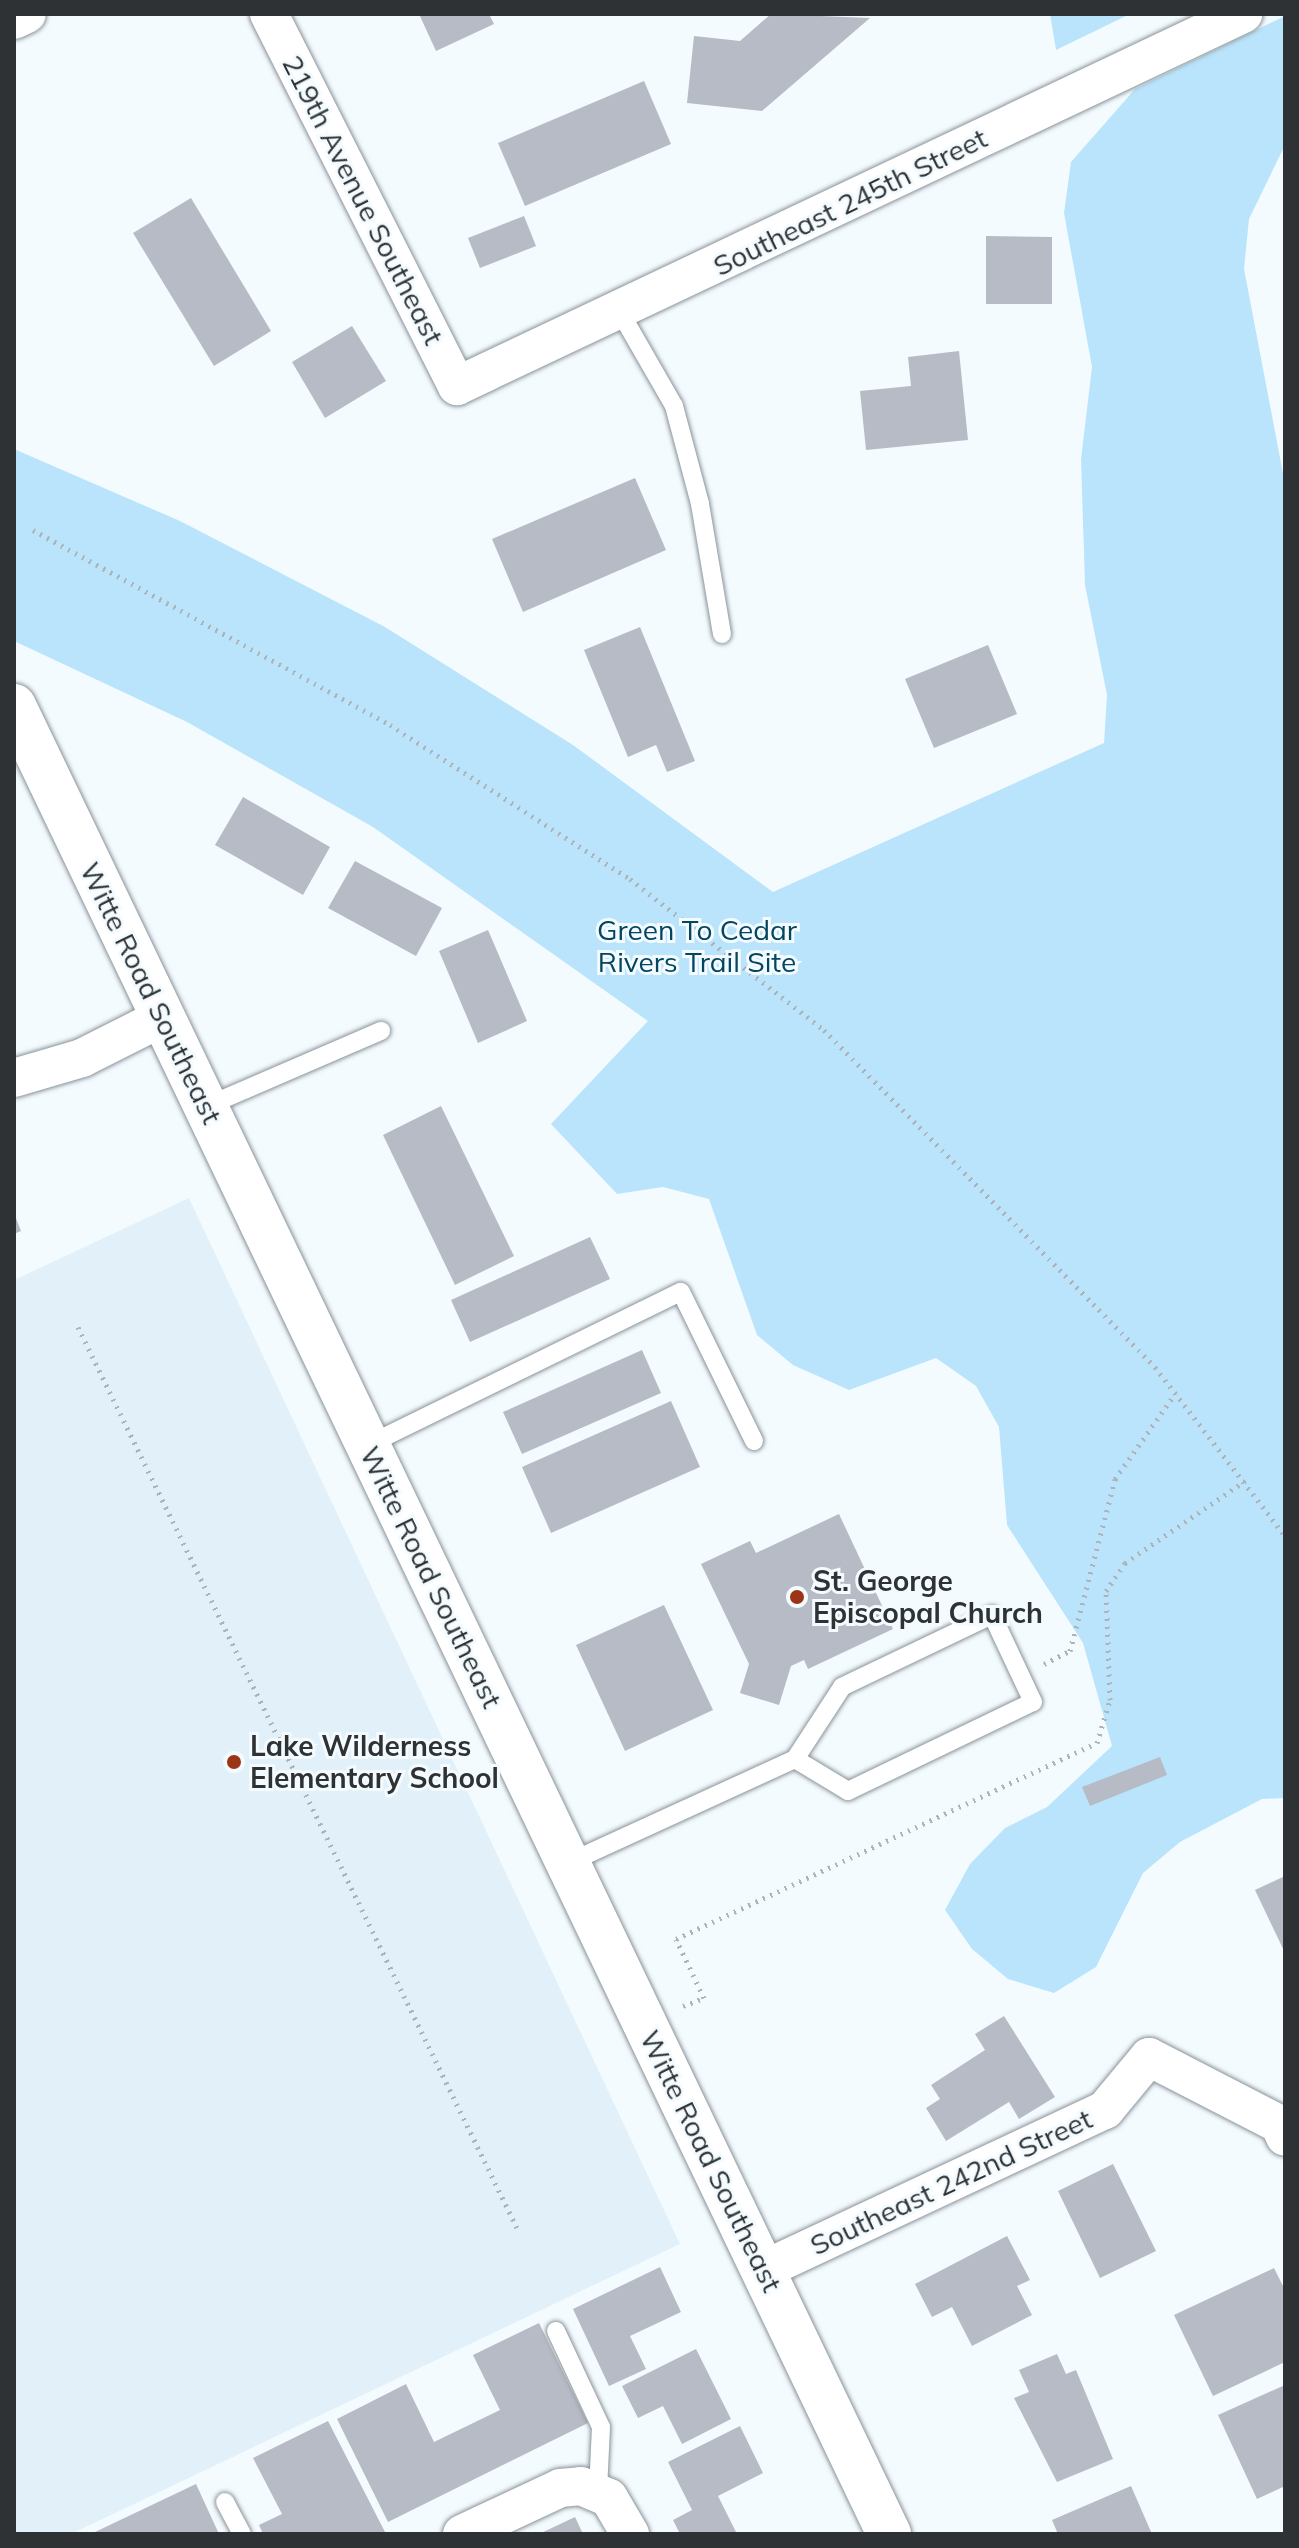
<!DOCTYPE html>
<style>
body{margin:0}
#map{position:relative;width:1299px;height:2548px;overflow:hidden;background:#f4fbff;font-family:Mulish,sans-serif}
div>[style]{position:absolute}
.built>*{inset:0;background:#e2f1f9}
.green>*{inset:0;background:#bae4fb}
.building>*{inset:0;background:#b6bbc5}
.path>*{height:5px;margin-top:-2.5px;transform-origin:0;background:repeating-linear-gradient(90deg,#adb3b6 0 2px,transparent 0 8px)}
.roads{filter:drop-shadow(0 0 2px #899399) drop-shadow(0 0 2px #899399)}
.service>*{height:18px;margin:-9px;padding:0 9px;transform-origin:9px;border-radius:9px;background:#fff}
.minor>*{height:38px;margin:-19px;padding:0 19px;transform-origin:19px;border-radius:19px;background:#fff}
.tertiary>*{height:44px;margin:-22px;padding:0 22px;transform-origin:22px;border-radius:22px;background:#fff}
.dots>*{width:22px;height:22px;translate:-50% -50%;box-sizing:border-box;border:4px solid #f4fbff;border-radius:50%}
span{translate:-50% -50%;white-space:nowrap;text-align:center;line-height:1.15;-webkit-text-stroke:6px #f4fbff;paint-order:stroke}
.street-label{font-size:28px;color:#2e3234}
.park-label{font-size:28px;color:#044560}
.poi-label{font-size:28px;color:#2e3234;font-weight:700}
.left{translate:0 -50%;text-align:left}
.frame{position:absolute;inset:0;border:16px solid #2e3234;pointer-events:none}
</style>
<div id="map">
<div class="built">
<i style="clip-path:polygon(189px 1198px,680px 2244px,71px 2534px,14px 2534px,14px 1280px)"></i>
</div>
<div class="green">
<i style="clip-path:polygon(1050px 14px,1130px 14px,1056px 50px)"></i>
<i style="clip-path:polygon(1285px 16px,1285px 145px,1249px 219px,1244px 269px,1285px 484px,1285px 1798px,1262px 1799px,1180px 1842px,1143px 1873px,1096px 1967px,1054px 1993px,1008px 1979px,972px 1949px,945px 1910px,970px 1864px,1005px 1828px,1047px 1807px,1112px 1746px,1083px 1643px,1007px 1525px,999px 1427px,976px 1386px,936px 1358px,849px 1390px,793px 1365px,757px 1335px,709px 1199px,663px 1187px,617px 1194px,551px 1124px,648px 1021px,373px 827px,187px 722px,14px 641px,14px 449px,180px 521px,385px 627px,573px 745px,773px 892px,1104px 743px,1107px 695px,1085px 585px,1081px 459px,1092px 367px,1064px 213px,1071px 162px,1135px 89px)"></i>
</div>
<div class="building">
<i style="clip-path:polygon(419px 14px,489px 14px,494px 24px,436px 51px)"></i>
<i style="clip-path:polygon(771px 14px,870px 18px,762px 111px,687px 103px,694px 36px,740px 41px)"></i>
<i style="clip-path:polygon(644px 81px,671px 144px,525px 206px,498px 143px)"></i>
<i style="clip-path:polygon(191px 198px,271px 331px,214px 366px,133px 233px)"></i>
<i style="clip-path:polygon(524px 216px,536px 246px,480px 268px,468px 238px)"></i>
<i style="clip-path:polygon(986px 236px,1052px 237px,1052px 304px,986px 304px)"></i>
<i style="clip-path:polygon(352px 326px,386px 381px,325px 418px,292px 362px)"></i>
<i style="clip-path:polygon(959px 351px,968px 440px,866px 450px,860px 391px,911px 386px,908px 357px)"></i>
<i style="clip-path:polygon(635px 478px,666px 550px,523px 612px,492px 539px)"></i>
<i style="clip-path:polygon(640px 627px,695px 761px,667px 772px,656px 745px,628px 757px,584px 650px)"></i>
<i style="clip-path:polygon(988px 645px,1017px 714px,934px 748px,905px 679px)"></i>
<i style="clip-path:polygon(243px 797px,330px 847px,303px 895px,215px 845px)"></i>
<i style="clip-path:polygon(355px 861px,442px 908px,416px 956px,328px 908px)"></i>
<i style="clip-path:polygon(488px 930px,527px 1021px,478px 1043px,439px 951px)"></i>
<i style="clip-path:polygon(441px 1106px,514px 1256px,455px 1285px,383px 1135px)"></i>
<i style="clip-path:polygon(14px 1213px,21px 1231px,14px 1234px)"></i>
<i style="clip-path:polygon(590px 1237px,610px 1279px,470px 1342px,451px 1300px)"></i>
<i style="clip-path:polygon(642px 1350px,661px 1393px,522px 1454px,503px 1412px)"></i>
<i style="clip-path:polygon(671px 1401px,700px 1467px,551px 1533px,522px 1467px)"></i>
<i style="clip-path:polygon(839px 1514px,893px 1629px,808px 1669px,804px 1660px,791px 1666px,779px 1705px,740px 1693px,749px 1664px,701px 1564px,750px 1541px,756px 1553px)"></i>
<i style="clip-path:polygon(664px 1605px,713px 1710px,625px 1751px,576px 1645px)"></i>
<i style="clip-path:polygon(1160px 1757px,1167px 1775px,1090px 1806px,1082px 1787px)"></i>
<i style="clip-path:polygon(1285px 1876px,1285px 1953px,1255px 1890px)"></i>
<i style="clip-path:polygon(1004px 2016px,1055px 2097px,1019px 2119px,1009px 2102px,946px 2141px,926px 2108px,940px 2099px,931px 2085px,985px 2050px,975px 2034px)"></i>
<i style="clip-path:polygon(1113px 2164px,1156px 2251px,1100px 2278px,1058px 2191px)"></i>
<i style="clip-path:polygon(1007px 2236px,1030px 2280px,1017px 2286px,1032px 2315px,972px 2346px,952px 2307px,932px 2317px,915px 2284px)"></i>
<i style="clip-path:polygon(660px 2267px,681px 2312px,630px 2336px,646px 2369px,609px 2386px,573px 2309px)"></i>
<i style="clip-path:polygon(1274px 2268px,1285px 2290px,1285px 2362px,1213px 2396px,1174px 2315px)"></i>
<i style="clip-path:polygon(539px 2323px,588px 2423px,388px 2522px,337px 2419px,406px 2384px,434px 2442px,500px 2410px,473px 2355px)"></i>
<i style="clip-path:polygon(696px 2349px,731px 2419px,682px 2444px,663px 2406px,638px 2418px,622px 2386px)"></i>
<i style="clip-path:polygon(1057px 2354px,1066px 2374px,1076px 2370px,1113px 2459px,1057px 2482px,1014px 2398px,1029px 2392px,1019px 2370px)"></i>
<i style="clip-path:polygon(1285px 2385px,1285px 2486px,1257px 2499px,1218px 2415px)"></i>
<i style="clip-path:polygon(328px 2421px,385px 2532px,263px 2534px,259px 2525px,282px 2514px,253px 2458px)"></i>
<i style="clip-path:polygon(740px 2426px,763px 2473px,718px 2496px,737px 2534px,680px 2534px,673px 2520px,692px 2510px,668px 2462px)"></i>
<i style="clip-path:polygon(196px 2484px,219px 2534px,96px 2534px,95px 2532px)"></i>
<i style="clip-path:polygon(1131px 2486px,1152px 2534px,1058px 2534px,1052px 2520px)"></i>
<i style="clip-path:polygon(575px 2517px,583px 2534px,539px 2534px)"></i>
</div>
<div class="path">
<i style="left:33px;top:530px;width:407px;rotate:28.6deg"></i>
<i style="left:390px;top:725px;width:285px;rotate:32.7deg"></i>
<i style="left:630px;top:879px;width:246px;rotate:37.9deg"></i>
<i style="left:824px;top:1030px;width:472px;rotate:45.5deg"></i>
<i style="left:1155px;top:1367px;width:213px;rotate:52.4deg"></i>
<i style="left:78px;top:1327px;width:1004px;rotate:64.02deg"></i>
<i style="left:1044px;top:1664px;width:29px;rotate:-27deg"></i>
<i style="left:1070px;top:1651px;width:178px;rotate:-75.3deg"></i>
<i style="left:1115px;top:1479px;width:104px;rotate:-54.8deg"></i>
<i style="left:683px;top:2006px;width:22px;rotate:-21deg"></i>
<i style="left:704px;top:1998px;width:65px;rotate:-115.4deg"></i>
<i style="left:676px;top:1939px;width:464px;rotate:-25deg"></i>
<i style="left:1097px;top:1743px;width:45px;rotate:-73.2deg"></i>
<i style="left:1110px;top:1700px;width:109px;rotate:-92.1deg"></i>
<i style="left:1106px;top:1591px;width:34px;rotate:-56deg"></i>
<i style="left:1125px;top:1563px;width:147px;rotate:-34.4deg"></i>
</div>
<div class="roads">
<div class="service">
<i style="left:620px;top:312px;width:108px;rotate:60.1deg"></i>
<i style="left:674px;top:406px;width:101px;rotate:75.1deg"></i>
<i style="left:700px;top:504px;width:132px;rotate:80.4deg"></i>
<i style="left:205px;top:1107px;width:192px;rotate:-23.4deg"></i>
<i style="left:368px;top:1445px;width:348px;rotate:-26.1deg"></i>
<i style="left:681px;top:1292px;width:166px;rotate:63.9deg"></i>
<i style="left:568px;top:1863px;width:250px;rotate:-24.6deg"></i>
<i style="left:795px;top:1759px;width:62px;rotate:31.1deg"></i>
<i style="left:848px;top:1791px;width:205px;rotate:-25.7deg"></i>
<i style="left:1033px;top:1702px;width:96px;rotate:-115.2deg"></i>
<i style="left:992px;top:1615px;width:166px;rotate:154.4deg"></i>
<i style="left:842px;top:1687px;width:86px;rotate:123.1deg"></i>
<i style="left:556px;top:2331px;width:106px;rotate:64.9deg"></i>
<i style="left:601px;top:2427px;width:64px;rotate:92.7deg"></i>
<i style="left:225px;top:2502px;width:36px;rotate:62deg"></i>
</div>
<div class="minor">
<i style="left:269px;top:14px;width:417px;rotate:63.2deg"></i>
<i style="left:457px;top:386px;width:870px;rotate:-25.33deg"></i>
<i style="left:14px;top:20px;width:14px;rotate:-25deg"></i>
<i style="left:14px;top:1078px;width:71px;rotate:-16.4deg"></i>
<i style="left:82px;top:1058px;width:91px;rotate:-26.8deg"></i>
<i style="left:763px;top:2270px;width:378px;rotate:-25.1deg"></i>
<i style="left:1105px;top:2110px;width:69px;rotate:-50.3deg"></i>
<i style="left:1149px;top:2057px;width:146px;rotate:27.3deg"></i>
<i style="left:1279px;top:2124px;width:14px;rotate:65deg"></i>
<i style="left:462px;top:2534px;width:108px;rotate:-25.1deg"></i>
<i style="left:560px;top:2488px;width:21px;rotate:-5deg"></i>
<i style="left:581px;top:2486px;width:30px;rotate:23deg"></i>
<i style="left:609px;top:2498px;width:42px;rotate:59.7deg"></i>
</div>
<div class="tertiary">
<i style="left:14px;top:706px;width:2027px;rotate:64.42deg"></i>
</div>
</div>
<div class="dots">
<i style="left:797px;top:1597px;background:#9c3515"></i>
<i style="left:234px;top:1762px;background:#9c3515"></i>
</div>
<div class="street-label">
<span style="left:363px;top:200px;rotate:63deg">219th Avenue Southeast</span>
<span style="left:850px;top:202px;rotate:-26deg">Southeast 245th Street</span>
<span style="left:151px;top:993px;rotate:64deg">Witte Road Southeast</span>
<span style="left:431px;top:1577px;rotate:64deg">Witte Road Southeast</span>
<span style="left:711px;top:2161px;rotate:64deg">Witte Road Southeast</span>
<span style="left:951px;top:2182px;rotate:-25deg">Southeast 242nd Street</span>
</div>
<div class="park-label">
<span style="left:697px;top:946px">Green To Cedar<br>Rivers Trail Site</span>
</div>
<div class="poi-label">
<span class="left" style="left:813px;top:1597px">St. George<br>Episcopal Church</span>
<span class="left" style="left:250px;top:1762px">Lake Wilderness<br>Elementary School</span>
</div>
<div class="frame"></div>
</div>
